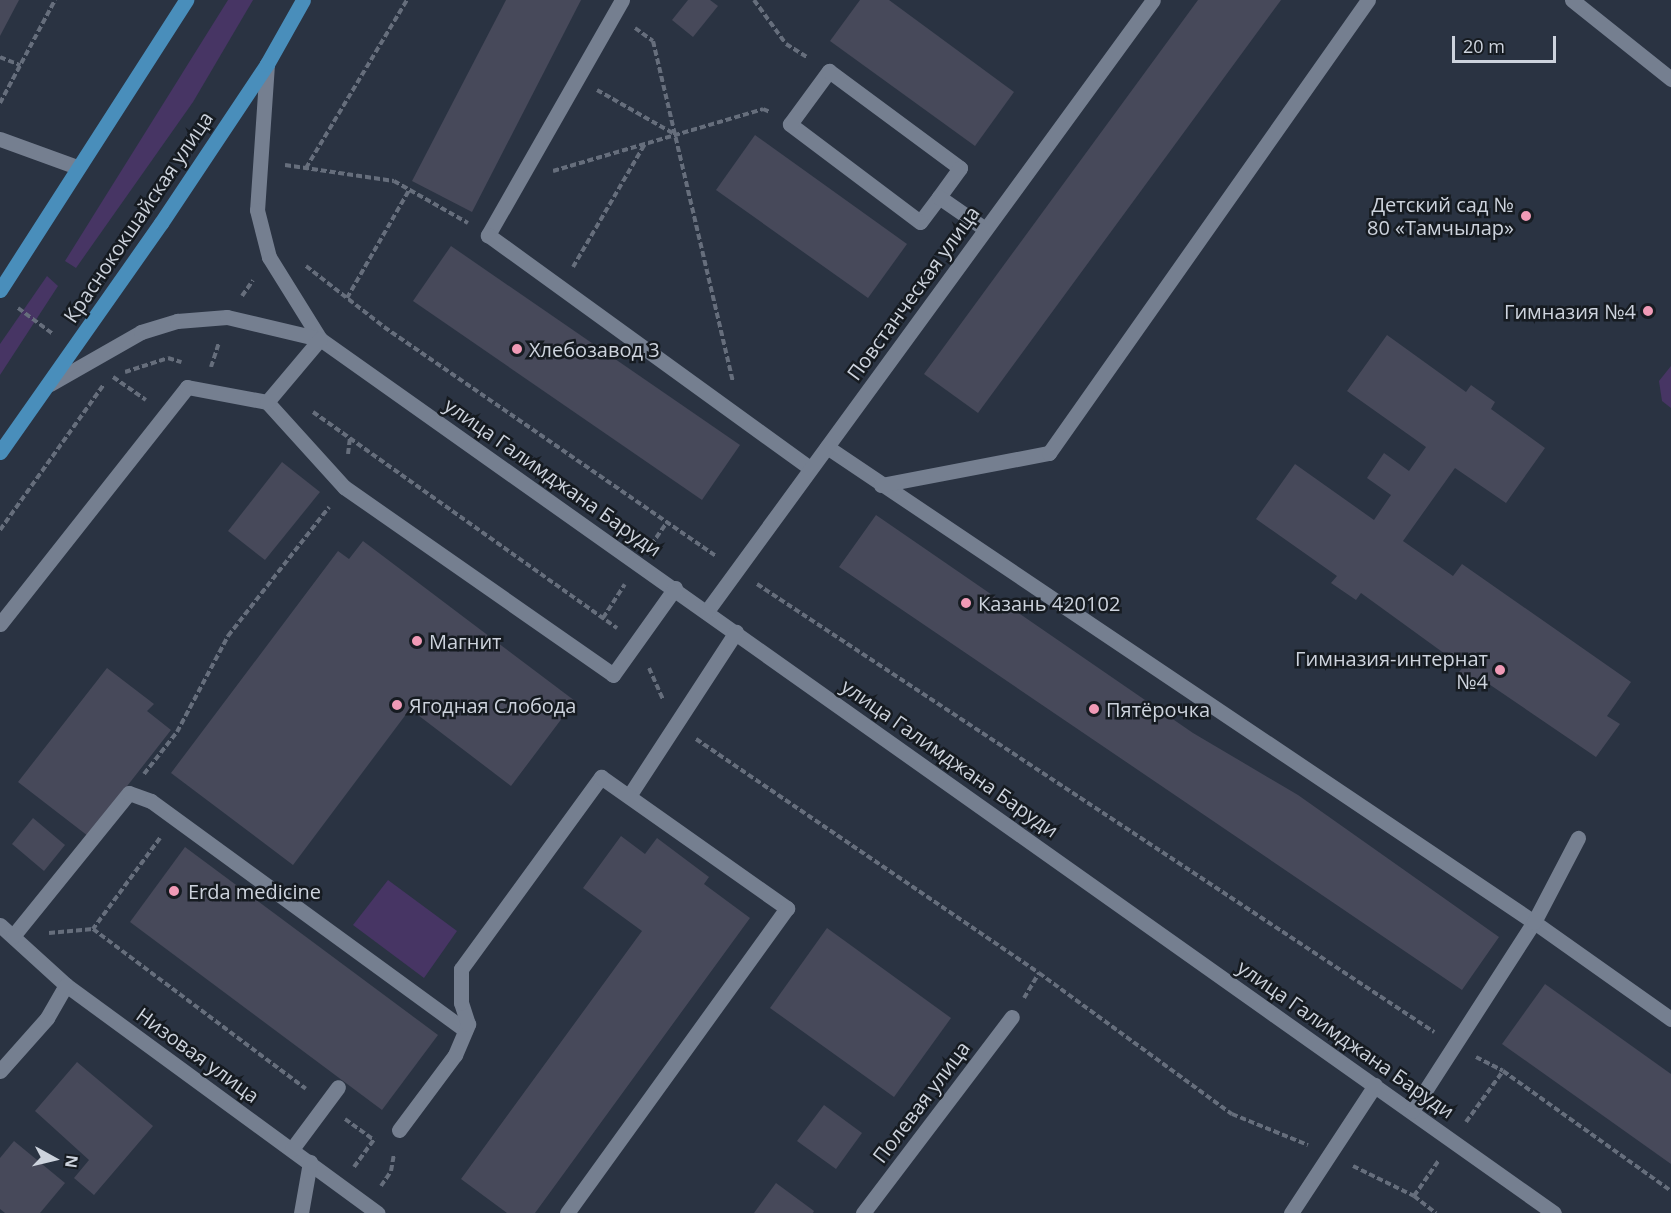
<!DOCTYPE html>
<meta charset="utf-8">
<style>
body{margin:0}
#map{position:relative;width:1671px;height:1213px;overflow:hidden;background:#2a3342;font-family:"Open Sans",sans-serif}
div>[style]{position:absolute}
.green>*{inset:0;background:#473564}
.building>*{inset:0;background:#47495a}
.path>*{height:4px;margin-top:-2px;transform-origin:0;background:repeating-linear-gradient(90deg,#666e7c 0 6px,transparent 0 9px)}
.minor>*{height:15px;margin:-7.5px;padding:0 7.5px;transform-origin:7.5px;border-radius:7.5px;background:#757f90}
.major>*{height:15px;margin:-7.5px;padding:0 7.5px;transform-origin:7.5px;border-radius:7.5px;background:#498ebb}
.dots>*{width:16px;height:16px;translate:-50% -50%;box-sizing:border-box;border:3px solid #161b21;border-radius:50%}
span{translate:-50% -50%;white-space:nowrap;text-align:center;line-height:1.15;-webkit-text-stroke:5px #161b21;paint-order:stroke}
.poi-label{font-size:20px;color:#cdd3dd}
.right{translate:-100% -50%;text-align:right}
.left{translate:0 -50%;text-align:left}
.street-label{font-size:20px;color:#cdd3dd}
.north{position:absolute;left:24px;top:1129px;width:60px;height:60px;-webkit-text-stroke:4px #161b21;paint-order:stroke;rotate:98deg;font-size:16px;font-weight:700;line-height:24px;text-align:center;color:#cdd3dd}
.north::after{content:'';display:block;margin:auto;width:21px;height:27px;background:#cdd3dd;clip-path:polygon(50% 0,100% 100%,50% 72%,0 100%)}
.scale{position:absolute;left:1452px;top:36px;width:104px;height:27px;box-sizing:border-box;border:3px solid #cdd3dd;border-top:0;padding-left:8px;font-size:18px;line-height:21px;white-space:nowrap;color:#cdd3dd;-webkit-text-stroke:4px #161b21;paint-order:stroke}
</style>
<div id="map">
<div class="green">
<i style="clip-path:polygon(228px 0,253px 0,193px 102px,76px 268px,65px 261px)"></i>
<i style="clip-path:polygon(47px 276px,58px 286px,0 375px,0 344px)"></i>
<i style="clip-path:polygon(1671px 366px,1671px 408px,1662px 401px,1659px 381px)"></i>
<i style="clip-path:polygon(388px 880px,457px 931px,424px 978px,353px 925px)"></i>
</div>
<div class="building">
<i style="clip-path:polygon(0 0,19px 0,0 36px)"></i>
<i style="clip-path:polygon(506px 0,581px 0,472px 212px,412px 181px)"></i>
<i style="clip-path:polygon(688px 0,710px 0,718px 6px,693px 37px,672px 20px)"></i>
<i style="clip-path:polygon(860px 0,889px 0,1014px 92px,975px 146px,830px 41px)"></i>
<i style="clip-path:polygon(1198px 0,1281px 0,978px 413px,924px 374px)"></i>
<i style="clip-path:polygon(755px 135px,907px 244px,868px 298px,716px 190px)"></i>
<i style="clip-path:polygon(451px 246px,740px 445px,702px 500px,413px 301px)"></i>
<i style="clip-path:polygon(1387px 335px,1466px 392px,1471px 385px,1495px 402px,1491px 409px,1545px 448px,1506px 503px,1455px 468px,1403px 541px,1453px 576px,1462px 564px,1631px 682px,1607px 716px,1620px 724px,1596px 757px,1480px 678px,1477px 684px,1459px 672px,1463px 667px,1361px 593px,1356px 600px,1331px 583px,1337px 576px,1256px 519px,1295px 464px,1374px 520px,1391px 495px,1367px 478px,1384px 453px,1409px 471px,1426px 447px,1347px 391px)"></i>
<i style="clip-path:polygon(282px 462px,320px 492px,265px 560px,228px 531px)"></i>
<i style="clip-path:polygon(876px 515px,1193px 733px,1298px 795px,1499px 937px,1462px 990px,839px 567px)"></i>
<i style="clip-path:polygon(363px 541px,575px 701px,511px 786px,410px 709px,293px 865px,171px 773px,338px 551px,349px 559px)"></i>
<i style="clip-path:polygon(107px 668px,154px 704px,147px 711px,171px 730px,88px 836px,18px 782px)"></i>
<i style="clip-path:polygon(33px 818px,65px 845px,44px 871px,12px 844px)"></i>
<i style="clip-path:polygon(621px 836px,645px 854px,657px 838px,709px 877px,704px 884px,750px 918px,535px 1213px,507px 1213px,461px 1179px,642px 931px,583px 888px)"></i>
<i style="clip-path:polygon(185px 847px,438px 1035px,382px 1110px,130px 922px)"></i>
<i style="clip-path:polygon(827px 928px,951px 1018px,894px 1097px,770px 1008px)"></i>
<i style="clip-path:polygon(1545px 984px,1671px 1074px,1671px 1164px,1502px 1044px)"></i>
<i style="clip-path:polygon(77px 1062px,153px 1126px,94px 1195px,74px 1178px,89px 1160px,35px 1111px)"></i>
<i style="clip-path:polygon(824px 1105px,862px 1133px,836px 1169px,797px 1141px)"></i>
<i style="clip-path:polygon(14px 1141px,65px 1183px,40px 1213px,5px 1213px,0 1209px,0 1158px)"></i>
<i style="clip-path:polygon(776px 1183px,814px 1211px,813px 1213px,754px 1213px)"></i>
</div>
<div class="path">
<i style="left:754px;top:0;width:54px;rotate:54deg"></i>
<i style="left:786px;top:44px;width:26px;rotate:32deg"></i>
<i style="left:635px;top:28px;width:22px;rotate:36deg"></i>
<i style="left:653px;top:41px;width:349px;rotate:76.8deg"></i>
<i style="left:0;top:57px;width:22px;rotate:22deg"></i>
<i style="left:597px;top:90px;width:89px;rotate:29.7deg"></i>
<i style="left:0;top:103px;width:117px;rotate:-61.9deg"></i>
<i style="left:285px;top:165px;width:110px;rotate:8.4deg"></i>
<i style="left:394px;top:181px;width:85px;rotate:29.6deg"></i>
<i style="left:306px;top:168px;width:196px;rotate:-59deg"></i>
<i style="left:553px;top:171px;width:219px;rotate:-16.4deg"></i>
<i style="left:763px;top:109px;width:8px;rotate:23deg"></i>
<i style="left:306px;top:266px;width:99px;rotate:38deg"></i>
<i style="left:384px;top:327px;width:403px;rotate:34.6deg"></i>
<i style="left:573px;top:267px;width:143px;rotate:-59.7deg"></i>
<i style="left:242px;top:296px;width:19px;rotate:-55deg"></i>
<i style="left:347px;top:298px;width:125px;rotate:-60.1deg"></i>
<i style="left:18px;top:308px;width:44px;rotate:36.6deg"></i>
<i style="left:211px;top:367px;width:26px;rotate:-72deg"></i>
<i style="left:125px;top:372px;width:45px;rotate:-18deg"></i>
<i style="left:168px;top:358px;width:14px;rotate:17deg"></i>
<i style="left:113px;top:377px;width:40px;rotate:34.9deg"></i>
<i style="left:313px;top:412px;width:373px;rotate:35.4deg"></i>
<i style="left:348px;top:454px;width:17px;rotate:-83deg"></i>
<i style="left:0;top:530px;width:179px;rotate:-54.5deg"></i>
<i style="left:651px;top:545px;width:28px;rotate:-55deg"></i>
<i style="left:757px;top:584px;width:812px;rotate:33.49deg"></i>
<i style="left:603px;top:618px;width:40px;rotate:-57.1deg"></i>
<i style="left:649px;top:668px;width:35px;rotate:66deg"></i>
<i style="left:696px;top:739px;width:415px;rotate:34.3deg"></i>
<i style="left:1039px;top:973px;width:239px;rotate:36.2deg"></i>
<i style="left:1232px;top:1114px;width:82px;rotate:22.2deg"></i>
<i style="left:144px;top:774px;width:53px;rotate:-51.8deg"></i>
<i style="left:177px;top:732px;width:109px;rotate:-62deg"></i>
<i style="left:228px;top:636px;width:164px;rotate:-51.9deg"></i>
<i style="left:160px;top:838px;width:113px;rotate:126.4deg"></i>
<i style="left:93px;top:929px;width:266px;rotate:36.9deg"></i>
<i style="left:49px;top:933px;width:44px;rotate:-5.2deg"></i>
<i style="left:1024px;top:998px;width:29px;rotate:-59deg"></i>
<i style="left:1476px;top:1057px;width:30px;rotate:27deg"></i>
<i style="left:1503px;top:1071px;width:206px;rotate:35.5deg"></i>
<i style="left:345px;top:1119px;width:36px;rotate:36deg"></i>
<i style="left:1466px;top:1122px;width:63px;rotate:-54deg"></i>
<i style="left:1353px;top:1166px;width:68px;rotate:26.2deg"></i>
<i style="left:1414px;top:1196px;width:44px;rotate:-55.2deg"></i>
<i style="left:354px;top:1167px;width:34px;rotate:-54deg"></i>
<i style="left:381px;top:1186px;width:18px;rotate:-56deg"></i>
<i style="left:391px;top:1171px;width:17px;rotate:-80deg"></i>
<i style="left:1414px;top:1196px;width:28px;rotate:38deg"></i>
</div>
<div class="minor">
<i style="left:622px;top:0;width:271px;rotate:119.7deg"></i>
<i style="left:488px;top:235px;width:397px;rotate:35.9deg"></i>
<i style="left:1572px;top:0;width:127px;rotate:38.6deg"></i>
<i style="left:267px;top:64px;width:146px;rotate:93.9deg"></i>
<i style="left:257px;top:210px;width:49px;rotate:75.7deg"></i>
<i style="left:269px;top:257px;width:97px;rotate:58.1deg"></i>
<i style="left:0;top:139px;width:82px;rotate:20deg"></i>
<i style="left:939px;top:197px;width:31px;rotate:127deg"></i>
<i style="left:920px;top:222px;width:163px;rotate:-143deg"></i>
<i style="left:790px;top:124px;width:66px;rotate:-53.7deg"></i>
<i style="left:829px;top:71px;width:163px;rotate:36.5deg"></i>
<i style="left:960px;top:168px;width:36px;rotate:126deg"></i>
<i style="left:939px;top:197px;width:56px;rotate:34.8deg"></i>
<i style="left:50px;top:384px;width:105px;rotate:-29.7deg"></i>
<i style="left:141px;top:332px;width:38px;rotate:-17deg"></i>
<i style="left:177px;top:321px;width:50px;rotate:-4.6deg"></i>
<i style="left:227px;top:317px;width:96px;rotate:13.3deg"></i>
<i style="left:320px;top:339px;width:1512px;rotate:35.31deg"></i>
<i style="left:267px;top:402px;width:115px;rotate:47.8deg"></i>
<i style="left:344px;top:487px;width:328px;rotate:34.9deg"></i>
<i style="left:613px;top:675px;width:107px;rotate:-54.5deg"></i>
<i style="left:827px;top:447px;width:852px;rotate:33.9deg"></i>
<i style="left:1534px;top:922px;width:168px;rotate:35.3deg"></i>
<i style="left:881px;top:485px;width:171px;rotate:-10.8deg"></i>
<i style="left:1049px;top:453px;width:554px;rotate:-54.85deg"></i>
<i style="left:707px;top:611px;width:756px;rotate:-53.87deg"></i>
<i style="left:0;top:624px;width:302px;rotate:-51.7deg"></i>
<i style="left:187px;top:387px;width:81px;rotate:10.6deg"></i>
<i style="left:267px;top:402px;width:82px;rotate:-49.9deg"></i>
<i style="left:629px;top:796px;width:196px;rotate:-56.9deg"></i>
<i style="left:0;top:925px;width:89px;rotate:42.3deg"></i>
<i style="left:66px;top:985px;width:386px;rotate:36.2deg"></i>
<i style="left:13px;top:936px;width:184px;rotate:-51deg"></i>
<i style="left:129px;top:793px;width:23px;rotate:20deg"></i>
<i style="left:151px;top:801px;width:389px;rotate:36.1deg"></i>
<i style="left:0;top:1071px;width:71px;rotate:-48.4deg"></i>
<i style="left:47px;top:1018px;width:38px;rotate:-60deg"></i>
<i style="left:1412px;top:1111px;width:225px;rotate:-57.2deg"></i>
<i style="left:1534px;top:922px;width:95px;rotate:-62.4deg"></i>
<i style="left:399px;top:1130px;width:94px;rotate:-53.3deg"></i>
<i style="left:455px;top:1055px;width:34px;rotate:-67deg"></i>
<i style="left:468px;top:1024px;width:22px;rotate:-108deg"></i>
<i style="left:461px;top:1003px;width:34px;rotate:-90deg"></i>
<i style="left:461px;top:969px;width:238px;rotate:-53.9deg"></i>
<i style="left:601px;top:777px;width:228px;rotate:35.2deg"></i>
<i style="left:787px;top:908px;width:376px;rotate:125.8deg"></i>
<i style="left:292px;top:1149px;width:77px;rotate:-53.4deg"></i>
<i style="left:301px;top:1213px;width:52px;rotate:-80deg"></i>
<i style="left:863px;top:1213px;width:246px;rotate:-52.8deg"></i>
<i style="left:1291px;top:1213px;width:153px;rotate:-56.7deg"></i>
</div>
<div class="major">
<i style="left:0;top:290px;width:345px;rotate:-57.3deg"></i>
<i style="left:0;top:452px;width:280px;rotate:-54.9deg"></i>
<i style="left:161px;top:223px;width:191px;rotate:-56.3deg"></i>
<i style="left:267px;top:64px;width:73px;rotate:-60.6deg"></i>
</div>
<div class="dots">
<i style="left:1526px;top:216px;background:#f09ab6"></i>
<i style="left:1648px;top:311px;background:#f09ab6"></i>
<i style="left:517px;top:349px;background:#f09ab6"></i>
<i style="left:966px;top:603px;background:#f09ab6"></i>
<i style="left:417px;top:641px;background:#f09ab6"></i>
<i style="left:1500px;top:670px;background:#f09ab6"></i>
<i style="left:397px;top:705px;background:#f09ab6"></i>
<i style="left:1094px;top:709px;background:#f09ab6"></i>
<i style="left:174px;top:891px;background:#f09ab6"></i>
</div>
<div class="poi-label">
<span class="right" style="left:1514px;top:216px">Детский сад №<br>80 «Тамчылар»</span>
<span class="right" style="left:1636px;top:311px">Гимназия №4</span>
<span class="left" style="left:529px;top:349px">Хлебозавод 3</span>
<span class="left" style="left:978px;top:603px">Казань 420102</span>
<span class="left" style="left:429px;top:641px">Магнит</span>
<span class="right" style="left:1488px;top:670px">Гимназия-интернат<br>№4</span>
<span class="left" style="left:409px;top:705px">Ягодная Слобода</span>
<span class="left" style="left:1106px;top:709px">Пятёрочка</span>
<span class="left" style="left:188px;top:891px">Erda medicine</span>
</div>
<div class="street-label">
<span style="left:138px;top:217px;rotate:-56deg">Краснококшайская улица</span>
<span style="left:913px;top:293px;rotate:-54deg">Повстанческая улица</span>
<span style="left:553px;top:477px;rotate:35deg">улица Галимджана Баруди</span>
<span style="left:950px;top:758px;rotate:35deg">улица Галимджана Баруди</span>
<span style="left:1346px;top:1039px;rotate:35deg">улица Галимджана Баруди</span>
<span style="left:198px;top:1055px;rotate:36deg">Низовая улица</span>
<span style="left:921px;top:1102px;rotate:-53deg">Полевая улица</span>
</div>
<div class="north">N</div>
<div class="scale">20 m</div>
</div>
